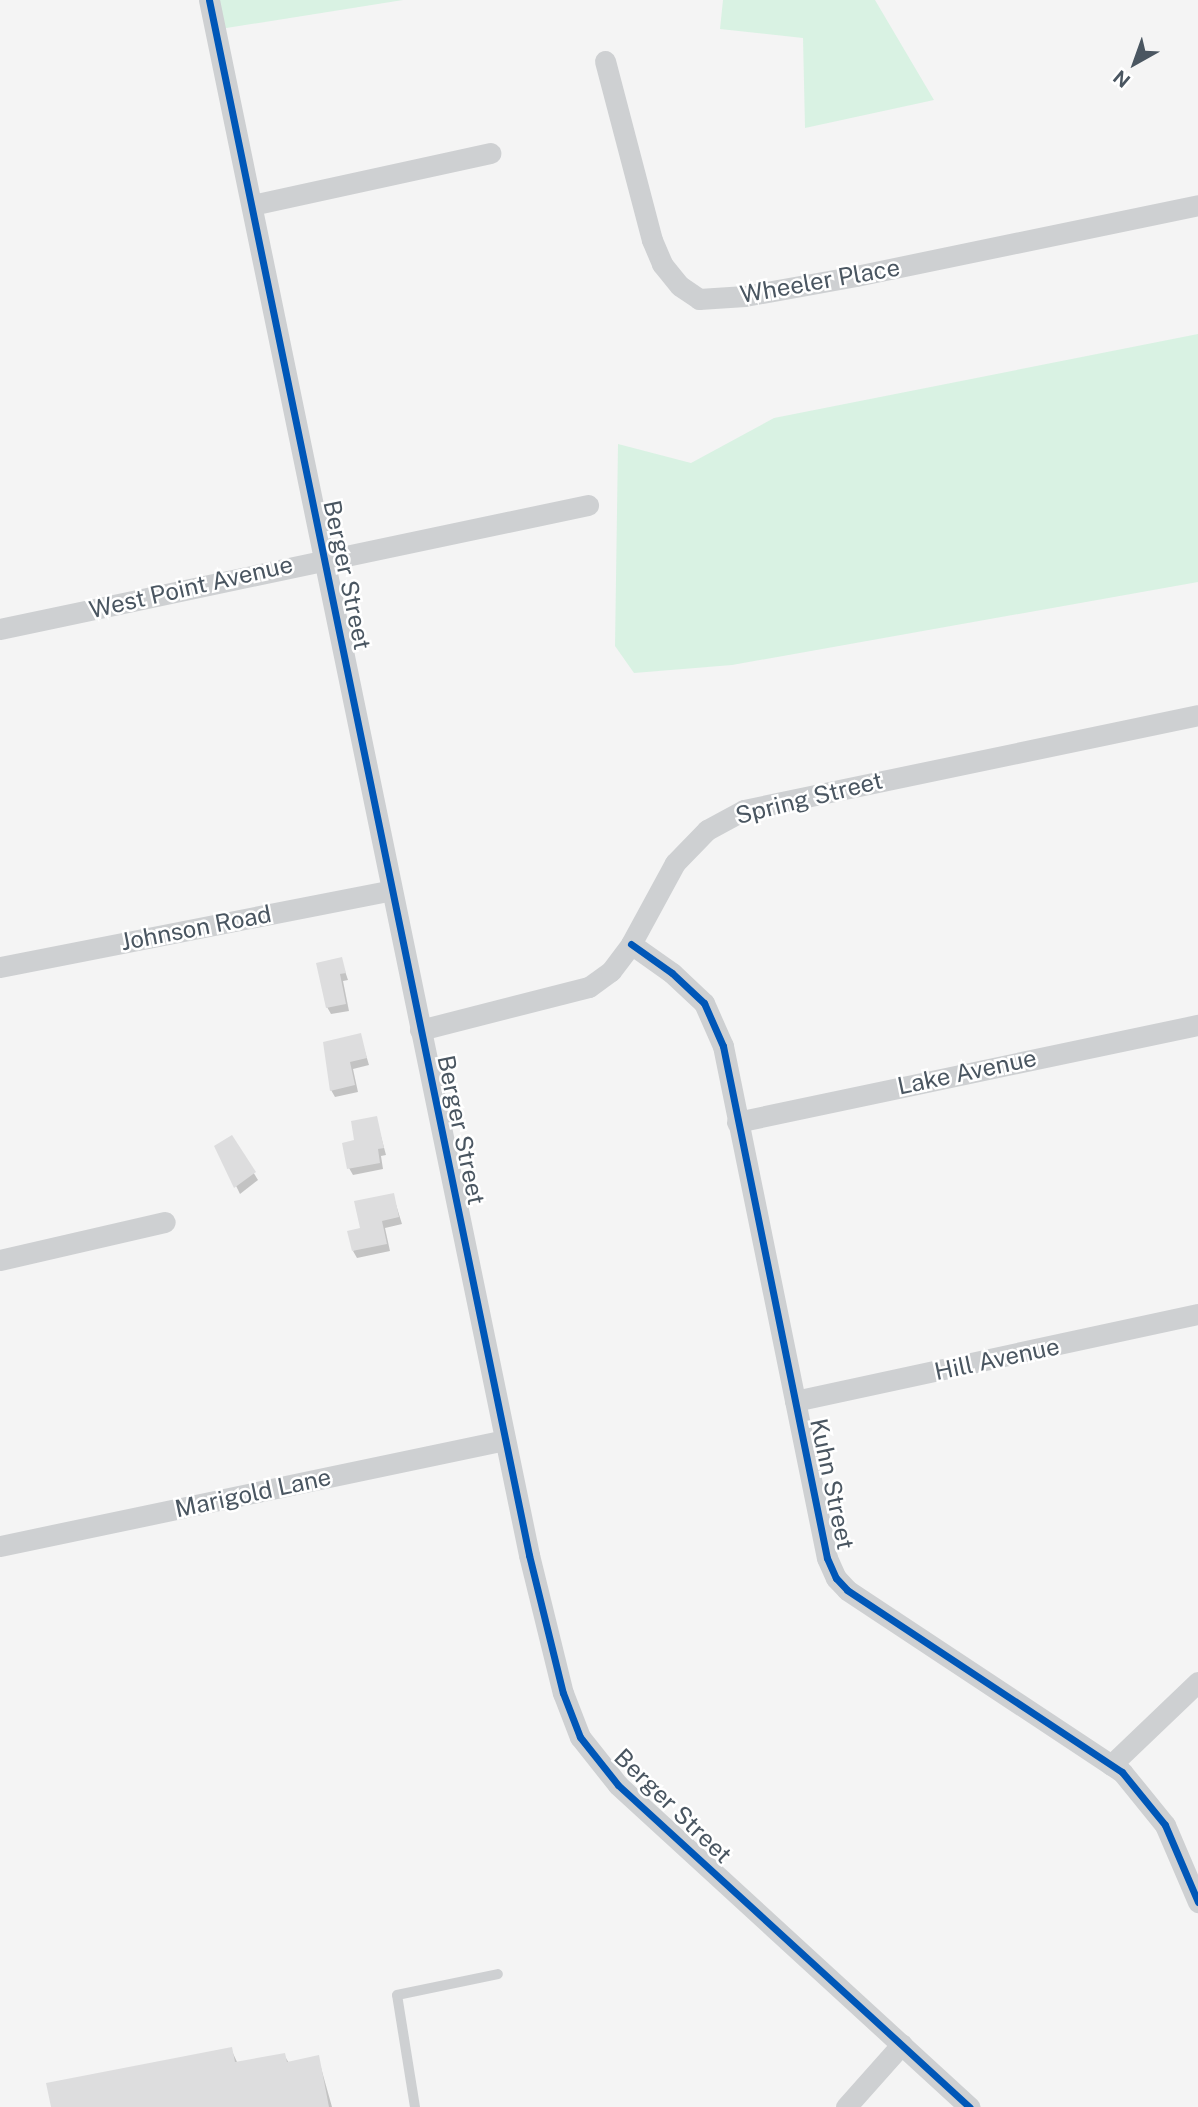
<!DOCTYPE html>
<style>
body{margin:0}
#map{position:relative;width:1198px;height:2107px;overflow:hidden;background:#f4f4f4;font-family:"Public Sans",sans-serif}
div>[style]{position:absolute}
.green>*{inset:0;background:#d9f2e3}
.shadow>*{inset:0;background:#0003}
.building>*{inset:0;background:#ddddde}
.service>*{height:10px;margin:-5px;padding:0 5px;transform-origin:5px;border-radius:5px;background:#ced0d2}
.minor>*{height:21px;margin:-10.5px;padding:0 10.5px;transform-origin:10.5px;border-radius:10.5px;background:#ced0d2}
.cycleway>*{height:7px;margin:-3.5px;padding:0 3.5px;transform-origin:3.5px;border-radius:3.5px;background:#0057b8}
span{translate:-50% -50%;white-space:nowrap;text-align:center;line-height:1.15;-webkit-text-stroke:5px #fff;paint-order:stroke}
.street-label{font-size:24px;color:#4a5661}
.north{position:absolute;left:1100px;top:28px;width:70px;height:70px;-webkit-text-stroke:5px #fff;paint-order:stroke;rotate:220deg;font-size:19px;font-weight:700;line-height:28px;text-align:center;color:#4a5661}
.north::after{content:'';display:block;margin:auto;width:24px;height:32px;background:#4a5661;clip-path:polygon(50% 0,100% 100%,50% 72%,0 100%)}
</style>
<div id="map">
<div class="green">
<i style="clip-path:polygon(207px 0,403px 0,214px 30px)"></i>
<i style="clip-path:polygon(723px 0,875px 0,934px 100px,805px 128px,803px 38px,720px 29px)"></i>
<i style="clip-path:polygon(1198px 334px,1198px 582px,732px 665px,634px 673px,615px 646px,618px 444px,691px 463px,774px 418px)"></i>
</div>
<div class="shadow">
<i style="clip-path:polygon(341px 959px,348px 980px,343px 981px,349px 1011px,331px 1014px,327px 1007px)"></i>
<i style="clip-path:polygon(360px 1035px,369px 1065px,353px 1069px,358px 1092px,335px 1097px,331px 1090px)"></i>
<i style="clip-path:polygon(376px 1118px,386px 1155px,381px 1156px,383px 1169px,353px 1175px,349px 1168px,356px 1142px)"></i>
<i style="clip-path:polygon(232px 1138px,258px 1180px,240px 1194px,217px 1147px)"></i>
<i style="clip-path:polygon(393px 1195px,402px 1224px,385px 1228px,390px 1251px,357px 1258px,353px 1251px)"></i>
<i style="clip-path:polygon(231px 2049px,238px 2064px,284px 2055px,289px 2063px,318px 2057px,332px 2107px,53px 2107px)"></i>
</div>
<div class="building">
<i style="clip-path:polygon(342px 957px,346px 973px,340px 974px,346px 1004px,326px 1008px,316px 963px)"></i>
<i style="clip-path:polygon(361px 1033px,367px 1058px,350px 1062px,355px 1085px,330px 1091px,323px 1042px)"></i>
<i style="clip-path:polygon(377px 1116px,384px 1148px,378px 1149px,380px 1163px,347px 1169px,342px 1143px,354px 1140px,351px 1121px)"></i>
<i style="clip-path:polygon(232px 1135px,256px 1172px,234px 1188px,214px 1146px)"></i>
<i style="clip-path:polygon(394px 1193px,399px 1217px,382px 1221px,387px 1244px,352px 1251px,347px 1231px,360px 1228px,354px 1201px)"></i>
<i style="clip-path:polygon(232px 2047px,235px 2062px,285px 2053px,287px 2062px,319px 2055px,329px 2107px,51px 2107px,46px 2083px)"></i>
</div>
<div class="service">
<i style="left:415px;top:2107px;width:113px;rotate:-99.1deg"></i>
<i style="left:397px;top:1995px;width:103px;rotate:-11.7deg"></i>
</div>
<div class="minor">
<i style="left:209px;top:0;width:1588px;rotate:78.37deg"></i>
<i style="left:529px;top:1555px;width:142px;rotate:76.2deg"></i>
<i style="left:563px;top:1693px;width:47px;rotate:68.9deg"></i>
<i style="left:580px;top:1737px;width:61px;rotate:51.6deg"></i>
<i style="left:618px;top:1785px;width:477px;rotate:42.5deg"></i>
<i style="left:605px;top:61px;width:185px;rotate:75.3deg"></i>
<i style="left:652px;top:240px;width:26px;rotate:67deg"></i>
<i style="left:662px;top:264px;width:28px;rotate:51deg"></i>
<i style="left:680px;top:286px;width:23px;rotate:34deg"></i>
<i style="left:699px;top:299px;width:46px;rotate:-3.7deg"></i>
<i style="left:745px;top:296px;width:113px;rotate:-10.2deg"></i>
<i style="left:856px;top:276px;width:349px;rotate:-11.7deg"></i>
<i style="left:252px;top:205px;width:244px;rotate:-12.3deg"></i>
<i style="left:0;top:629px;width:601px;rotate:-11.91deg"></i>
<i style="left:631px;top:944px;width:50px;rotate:35.3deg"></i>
<i style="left:672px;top:973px;width:44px;rotate:43.2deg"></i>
<i style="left:704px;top:1003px;width:47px;rotate:66.2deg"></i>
<i style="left:723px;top:1046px;width:522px;rotate:78.52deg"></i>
<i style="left:827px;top:1558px;width:22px;rotate:66deg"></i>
<i style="left:836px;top:1578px;width:16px;rotate:47deg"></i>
<i style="left:847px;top:1590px;width:330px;rotate:33.5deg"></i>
<i style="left:1122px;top:1772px;width:68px;rotate:50.9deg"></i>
<i style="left:1165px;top:1825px;width:84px;rotate:66.8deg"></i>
<i style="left:0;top:967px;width:399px;rotate:-11.1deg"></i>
<i style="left:420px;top:1030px;width:174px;rotate:-14.3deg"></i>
<i style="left:589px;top:987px;width:27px;rotate:-36deg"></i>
<i style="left:611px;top:971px;width:34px;rotate:-53deg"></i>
<i style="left:631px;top:944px;width:92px;rotate:-61.5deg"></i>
<i style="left:675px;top:863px;width:46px;rotate:-45.9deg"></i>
<i style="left:707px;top:830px;width:42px;rotate:-28.4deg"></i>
<i style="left:744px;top:810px;width:464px;rotate:-11.8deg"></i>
<i style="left:737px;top:1122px;width:471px;rotate:-11.9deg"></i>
<i style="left:0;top:1260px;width:169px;rotate:-13deg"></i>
<i style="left:795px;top:1401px;width:412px;rotate:-12.2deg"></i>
<i style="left:0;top:1546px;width:516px;rotate:-11.85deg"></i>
<i style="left:1111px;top:1765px;width:120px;rotate:-43.7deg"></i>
<i style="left:846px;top:2107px;width:84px;rotate:-48.4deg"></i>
</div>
<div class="cycleway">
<i style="left:209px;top:0;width:1588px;rotate:78.37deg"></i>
<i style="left:529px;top:1555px;width:142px;rotate:76.2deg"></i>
<i style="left:563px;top:1693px;width:47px;rotate:68.9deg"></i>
<i style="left:580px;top:1737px;width:61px;rotate:51.6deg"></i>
<i style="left:618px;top:1785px;width:477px;rotate:42.5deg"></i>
<i style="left:631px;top:944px;width:50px;rotate:35.3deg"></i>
<i style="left:672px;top:973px;width:44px;rotate:43.2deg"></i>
<i style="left:704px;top:1003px;width:47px;rotate:66.2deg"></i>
<i style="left:723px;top:1046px;width:522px;rotate:78.52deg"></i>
<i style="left:827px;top:1558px;width:22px;rotate:66deg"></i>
<i style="left:836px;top:1578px;width:16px;rotate:47deg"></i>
<i style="left:847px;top:1590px;width:330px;rotate:33.5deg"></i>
<i style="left:1122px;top:1772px;width:68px;rotate:50.9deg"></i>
<i style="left:1165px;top:1825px;width:84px;rotate:66.8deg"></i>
</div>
<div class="street-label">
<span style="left:820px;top:281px;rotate:-10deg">Wheeler Place</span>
<span style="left:347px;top:575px;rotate:78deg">Berger Street</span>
<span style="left:191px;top:587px;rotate:-13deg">West Point Avenue</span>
<span style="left:809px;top:798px;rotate:-14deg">Spring Street</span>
<span style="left:196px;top:928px;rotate:-11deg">Johnson Road</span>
<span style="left:967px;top:1072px;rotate:-12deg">Lake Avenue</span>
<span style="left:461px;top:1130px;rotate:78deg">Berger Street</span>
<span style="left:997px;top:1359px;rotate:-12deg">Hill Avenue</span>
<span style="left:832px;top:1484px;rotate:78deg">Kuhn Street</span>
<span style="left:253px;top:1493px;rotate:-12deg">Marigold Lane</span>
<span style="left:673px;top:1806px;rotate:44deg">Berger Street</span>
</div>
<div class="north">N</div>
</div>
